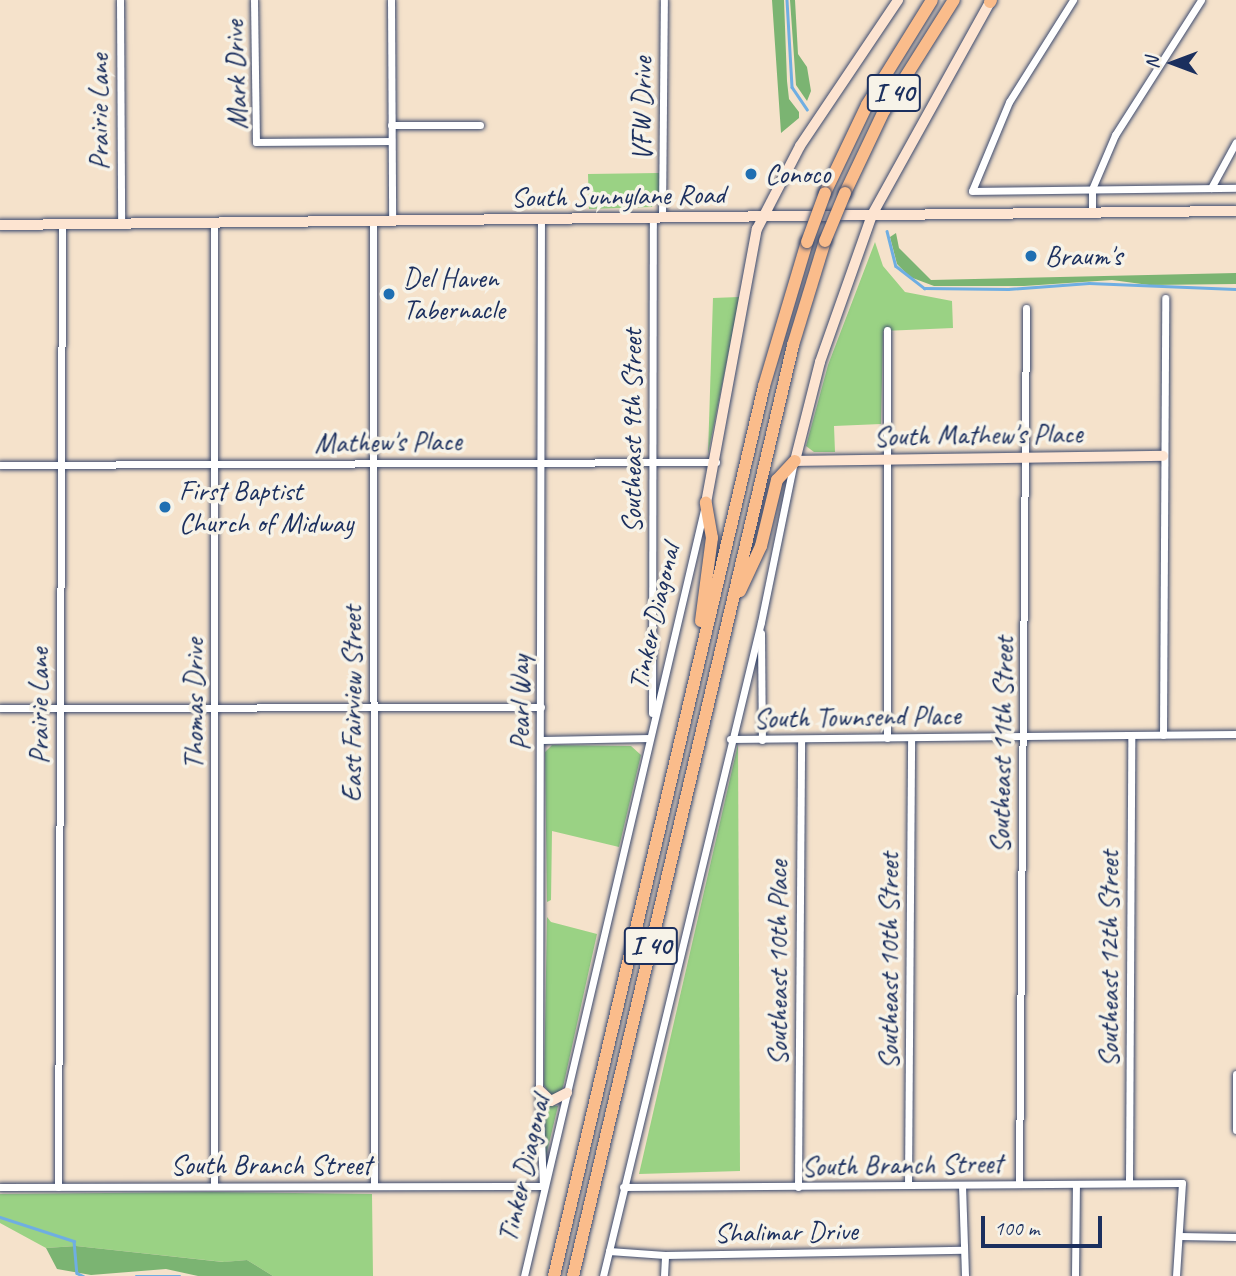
<!DOCTYPE html>
<style>
body{margin:0}
#map{position:relative;width:1236px;height:1276px;overflow:hidden;background:#f5e2cb;font-family:Caveat,sans-serif}
div>[style]{position:absolute}
.green>*{inset:0;background:#9ad284}
.forest>*{inset:0;background:#7bb472}
.stream>*{height:2.5px;margin:-1.25px;padding:0 1.25px;transform-origin:1.25px;border-radius:1.25px;background:#6faee2}
.roads{filter:drop-shadow(0 0 2px #3c4a6e) drop-shadow(0 0 2px #3c4a6e)}
.street>*{height:7px;margin:-3.5px;padding:0 3.5px;transform-origin:3.5px;border-radius:3.5px;background:#fff}
.secondary>*{height:10px;margin:-5px;padding:0 5px;transform-origin:5px;border-radius:5px;background:#fde4d1}
.highway>*{height:12px;margin:-6px;padding:0 6px;transform-origin:6px;border-radius:6px;background:#fabc8b}
.bridges{filter:drop-shadow(0 0 2px #3c4a6e) drop-shadow(0 0 2px #3c4a6e)}
.highway-bridge>*{height:12px;margin:-6px;padding:0 6px;transform-origin:6px;border-radius:6px;background:#fabc8b}
.dots>*{width:19px;height:19px;translate:-50% -50%;box-sizing:border-box;border:4px solid #f7f3e8;border-radius:50%}
span{translate:-50% -50%;white-space:nowrap;text-align:center;line-height:1.15;-webkit-text-stroke:7px #f7f3e8;paint-order:stroke}
.shield-label span{padding:2px 5px;background:#f7f3e8;border:2px solid;border-radius:5px;-webkit-text-stroke-width:0}
.shield-label{font-size:26px;color:#1b2f5e;font-weight:700}
.street-label{font-size:28px;color:#1b2f5e}
.poi-label{font-size:28px;color:#1b2f5e}
.left{translate:0 -50%;text-align:left}
.north{position:absolute;left:1138px;top:28px;width:70px;height:70px;-webkit-text-stroke:5px #f7f3e8;paint-order:stroke;rotate:270deg;font-size:19px;font-weight:700;line-height:28px;text-align:center;color:#1b2f5e}
.north::after{content:'';display:block;margin:auto;width:24px;height:32px;background:#1b2f5e;clip-path:polygon(50% 0,100% 100%,50% 72%,0 100%)}
.scale{position:absolute;left:981px;top:1216px;width:121px;height:32px;box-sizing:border-box;border:4px solid #1b2f5e;border-top:0;padding-left:9px;font-size:21px;line-height:24px;white-space:nowrap;color:#1b2f5e;-webkit-text-stroke:5px #f7f3e8;paint-order:stroke}
</style>
<div id="map">
<div class="green">
<i style="clip-path:polygon(659px 173px,659px 195px,652px 207px,589px 209px,588px 174px)"></i>
<i style="clip-path:polygon(875px 242px,883px 266px,905px 292px,952px 301px,953px 328px,883px 331px,881px 424px,834px 426px,835px 452px,814px 452px,806px 446px,828px 365px)"></i>
<i style="clip-path:polygon(739px 297px,739px 301px,708px 454px,713px 298px)"></i>
<i style="clip-path:polygon(738px 744px,740px 1171px,639px 1174px)"></i>
<i style="clip-path:polygon(552px 745px,631px 746px,641px 755px,619px 847px,552px 831px,551px 900px,547px 902px,545px 752px)"></i>
<i style="clip-path:polygon(547px 917px,551px 922px,597px 934px,563px 1087px,561px 1093px,551px 1096px,544px 1085px)"></i>
<i style="clip-path:polygon(545px 1104px,558px 1106px,545px 1160px)"></i>
<i style="clip-path:polygon(214px 1192px,372px 1194px,373px 1276px,273px 1276px,247px 1260px,224px 1262px,76px 1246px,46px 1248px,0 1223px,0 1194px)"></i>
</div>
<div class="forest">
<i style="clip-path:polygon(772px 0,784px 0,787px 81px,789px 99px,799px 112px,799px 118px,781px 133px)"></i>
<i style="clip-path:polygon(790px 0,795px 0,798px 54px,807px 67px,811px 91px,807px 101px,796px 85px)"></i>
<i style="clip-path:polygon(896px 233px,899px 248px,931px 280px,1236px 273px,1236px 284px,1149px 285px,1112px 280px,1024px 286px,934px 286px,910px 277px,897px 264px,890px 237px)"></i>
<i style="clip-path:polygon(76px 1246px,223px 1262px,247px 1260px,273px 1276px,198px 1276px,166px 1269px,91px 1275px,57px 1269px,46px 1248px)"></i>
</div>
<div class="stream">
<i style="left:787px;top:0;width:87px;rotate:86.7deg"></i>
<i style="left:792px;top:87px;width:27px;rotate:56deg"></i>
<i style="left:887px;top:231px;width:36px;rotate:76deg"></i>
<i style="left:896px;top:266px;width:36px;rotate:38deg"></i>
<i style="left:924px;top:288px;width:84px;rotate:0.7deg"></i>
<i style="left:1008px;top:289px;width:81px;rotate:-4.2deg"></i>
<i style="left:1089px;top:283px;width:147px;rotate:2.3deg"></i>
<i style="left:0;top:1217px;width:78px;rotate:18deg"></i>
<i style="left:74px;top:1241px;width:32px;rotate:85deg"></i>
<i style="left:77px;top:1273px;width:7px;rotate:27deg"></i>
<i style="left:136px;top:1276px;width:44px"></i>
</div>
<div class="roads">
<div class="street">
<i style="left:120px;top:0;width:225px;rotate:89.7deg"></i>
<i style="left:254px;top:0;width:142px;rotate:89.2deg"></i>
<i style="left:256px;top:142px;width:135px;rotate:-0.4deg"></i>
<i style="left:391px;top:0;width:221px;rotate:89.7deg"></i>
<i style="left:1073px;top:0;width:120px;rotate:122.1deg"></i>
<i style="left:1009px;top:102px;width:96px;rotate:112.6deg"></i>
<i style="left:972px;top:191px;width:264px;rotate:-0.7deg"></i>
<i style="left:391px;top:125px;width:89px"></i>
<i style="left:1211px;top:188px;width:52px;rotate:-61.5deg"></i>
<i style="left:1092px;top:213px;width:24px;rotate:-90deg"></i>
<i style="left:1092px;top:189px;width:59px;rotate:-66.9deg"></i>
<i style="left:1115px;top:135px;width:160px;rotate:-57.5deg"></i>
<i style="left:662px;top:218px;width:218px;rotate:-89.5deg"></i>
<i style="left:373px;top:222px;width:964px;rotate:89.94deg"></i>
<i style="left:214px;top:224px;width:961px;rotate:90deg"></i>
<i style="left:0;top:465px;width:716px;rotate:-0.24deg"></i>
<i style="left:761px;top:633px;width:107px;rotate:89.5deg"></i>
<i style="left:0;top:708px;width:541px;rotate:-0.11deg"></i>
<i style="left:652px;top:713px;width:495px;rotate:-89.9deg"></i>
<i style="left:1163px;top:735px;width:437px;rotate:-89.7deg"></i>
<i style="left:887px;top:738px;width:408px;rotate:-90deg"></i>
<i style="left:730px;top:739px;width:506px;rotate:-0.57deg"></i>
<i style="left:542px;top:740px;width:108px;rotate:-1.1deg"></i>
<i style="left:1236px;top:1074px;width:56px;rotate:90deg"></i>
<i style="left:1129px;top:1183px;width:448px;rotate:-89.7deg"></i>
<i style="left:1019px;top:1184px;width:876px;rotate:-89.54deg"></i>
<i style="left:908px;top:1185px;width:447px;rotate:-89.6deg"></i>
<i style="left:962px;top:1185px;width:91px;rotate:88.1deg"></i>
<i style="left:0;top:1187px;width:543px;rotate:-0.11deg"></i>
<i style="left:543px;top:1186px;width:96px;rotate:-92.4deg"></i>
<i style="left:539px;top:1090px;width:870px;rotate:-89.87deg"></i>
<i style="left:58px;top:1187px;width:962px;rotate:-89.76deg"></i>
<i style="left:623px;top:1187px;width:559px;rotate:-0.41deg"></i>
<i style="left:1182px;top:1183px;width:93px;rotate:93.7deg"></i>
<i style="left:798px;top:1187px;width:448px;rotate:-89.6deg"></i>
<i style="left:1179px;top:1236px;width:57px;rotate:1deg"></i>
<i style="left:609px;top:1251px;width:56px;rotate:4.1deg"></i>
<i style="left:665px;top:1255px;width:299px;rotate:-1deg"></i>
<i style="left:524px;top:1276px;width:787px;rotate:-76.78deg"></i>
<i style="left:603px;top:1276px;width:673px;rotate:-76.42deg"></i>
<i style="left:761px;top:622px;width:159px;rotate:-78.4deg"></i>
<i style="left:664px;top:1276px;width:21px;rotate:-87deg"></i>
<i style="left:1075px;top:1276px;width:91px;rotate:-89.4deg"></i>
</div>
<div class="secondary">
<i style="left:990px;top:2px;width:244px;rotate:119deg"></i>
<i style="left:872px;top:215px;width:156px;rotate:109.5deg"></i>
<i style="left:820px;top:362px;width:102px;rotate:104.2deg"></i>
<i style="left:795px;top:461px;width:368px;rotate:-0.8deg"></i>
<i style="left:0;top:225px;width:1236px;rotate:-0.65deg"></i>
<i style="left:706px;top:503px;width:279px;rotate:-79.5deg"></i>
<i style="left:757px;top:229px;width:93px;rotate:-62.6deg"></i>
<i style="left:800px;top:146px;width:176px;rotate:-56.1deg"></i>
<i style="left:539px;top:1090px;width:16px;rotate:43deg"></i>
<i style="left:551px;top:1101px;width:18px;rotate:-27deg"></i>
</div>
<div class="highway">
<i style="left:990px;top:2px;width:2px;rotate:-63deg"></i>
<i style="left:825px;top:193px;width:98px;rotate:-64.5deg"></i>
<i style="left:867px;top:105px;width:123px;rotate:-58.2deg"></i>
<i style="left:845px;top:193px;width:91px;rotate:-64.6deg"></i>
<i style="left:884px;top:111px;width:131px;rotate:-57.8deg"></i>
<i style="left:740px;top:591px;width:50px;rotate:-65deg"></i>
<i style="left:761px;top:546px;width:68px;rotate:-76.4deg"></i>
<i style="left:777px;top:480px;width:26px;rotate:-47deg"></i>
<i style="left:701px;top:621px;width:84px;rotate:-82.5deg"></i>
<i style="left:712px;top:538px;width:36px;rotate:-100deg"></i>
<i style="left:554px;top:1276px;width:914px;rotate:-76.72deg"></i>
<i style="left:764px;top:386px;width:150px;rotate:-73.4deg"></i>
<i style="left:573px;top:1276px;width:957px;rotate:-76.7deg"></i>
<i style="left:793px;top:345px;width:109px;rotate:-72.9deg"></i>
</div>
</div>
<div class="bridges">
<div class="highway-bridge">
<i style="left:825px;top:241px;width:52px;rotate:-67.4deg"></i>
<i style="left:807px;top:242px;width:52px;rotate:-69.8deg"></i>
</div>
</div>
<div class="dots">
<i style="left:751px;top:174px;background:#1f6fb2"></i>
<i style="left:1031px;top:256px;background:#1f6fb2"></i>
<i style="left:389px;top:294px;background:#1f6fb2"></i>
<i style="left:165px;top:507px;background:#1f6fb2"></i>
</div>
<div class="shield-label">
<span style="left:894px;top:93px">I 40</span>
<span style="left:651px;top:946px">I 40</span>
</div>
<div class="street-label">
<span style="left:236px;top:75px;rotate:-92deg">Mark Drive</span>
<span style="left:642px;top:109px;rotate:-90deg">VFW Drive</span>
<span style="left:99px;top:112px;rotate:-90deg">Prairie Lane</span>
<span style="left:618px;top:196px;rotate:-1deg">South Sunnylane Road</span>
<span style="left:632px;top:431px;rotate:-90deg">Southeast 9th Street</span>
<span style="left:978px;top:435px;rotate:-1deg">South Mathew's Place</span>
<span style="left:388px;top:442px;rotate:-1deg">Mathew's Place</span>
<span style="left:654px;top:617px;rotate:-77deg">Tinker Diagonal</span>
<span style="left:520px;top:703px;rotate:-90deg">Pearl Way</span>
<span style="left:194px;top:704px;rotate:-90deg">Thomas Drive</span>
<span style="left:352px;top:704px;rotate:-90deg">East Fairview Street</span>
<span style="left:39px;top:706px;rotate:-90deg">Prairie Lane</span>
<span style="left:857px;top:717px;rotate:-1deg">South Townsend Place</span>
<span style="left:1002px;top:745px;rotate:-89deg">Southeast 11th Street</span>
<span style="left:1109px;top:959px;rotate:-90deg">Southeast 12th Street</span>
<span style="left:889px;top:961px;rotate:-90deg">Southeast 10th Street</span>
<span style="left:778px;top:963px;rotate:-90deg">Southeast 10th Place</span>
<span style="left:271px;top:1165px">South Branch Street</span>
<span style="left:902px;top:1165px;rotate:-1deg">South Branch Street</span>
<span style="left:524px;top:1169px;rotate:-77deg">Tinker Diagonal</span>
<span style="left:786px;top:1232px;rotate:-1deg">Shalimar Drive</span>
</div>
<div class="poi-label">
<span class="left" style="left:765px;top:174px">Conoco</span>
<span class="left" style="left:1045px;top:256px">Braum's</span>
<span class="left" style="left:403px;top:294px">Del Haven<br>Tabernacle</span>
<span class="left" style="left:179px;top:507px">First Baptist<br>Church of Midway</span>
</div>
<div class="north">N</div>
<div class="scale">100 m</div>
</div>
